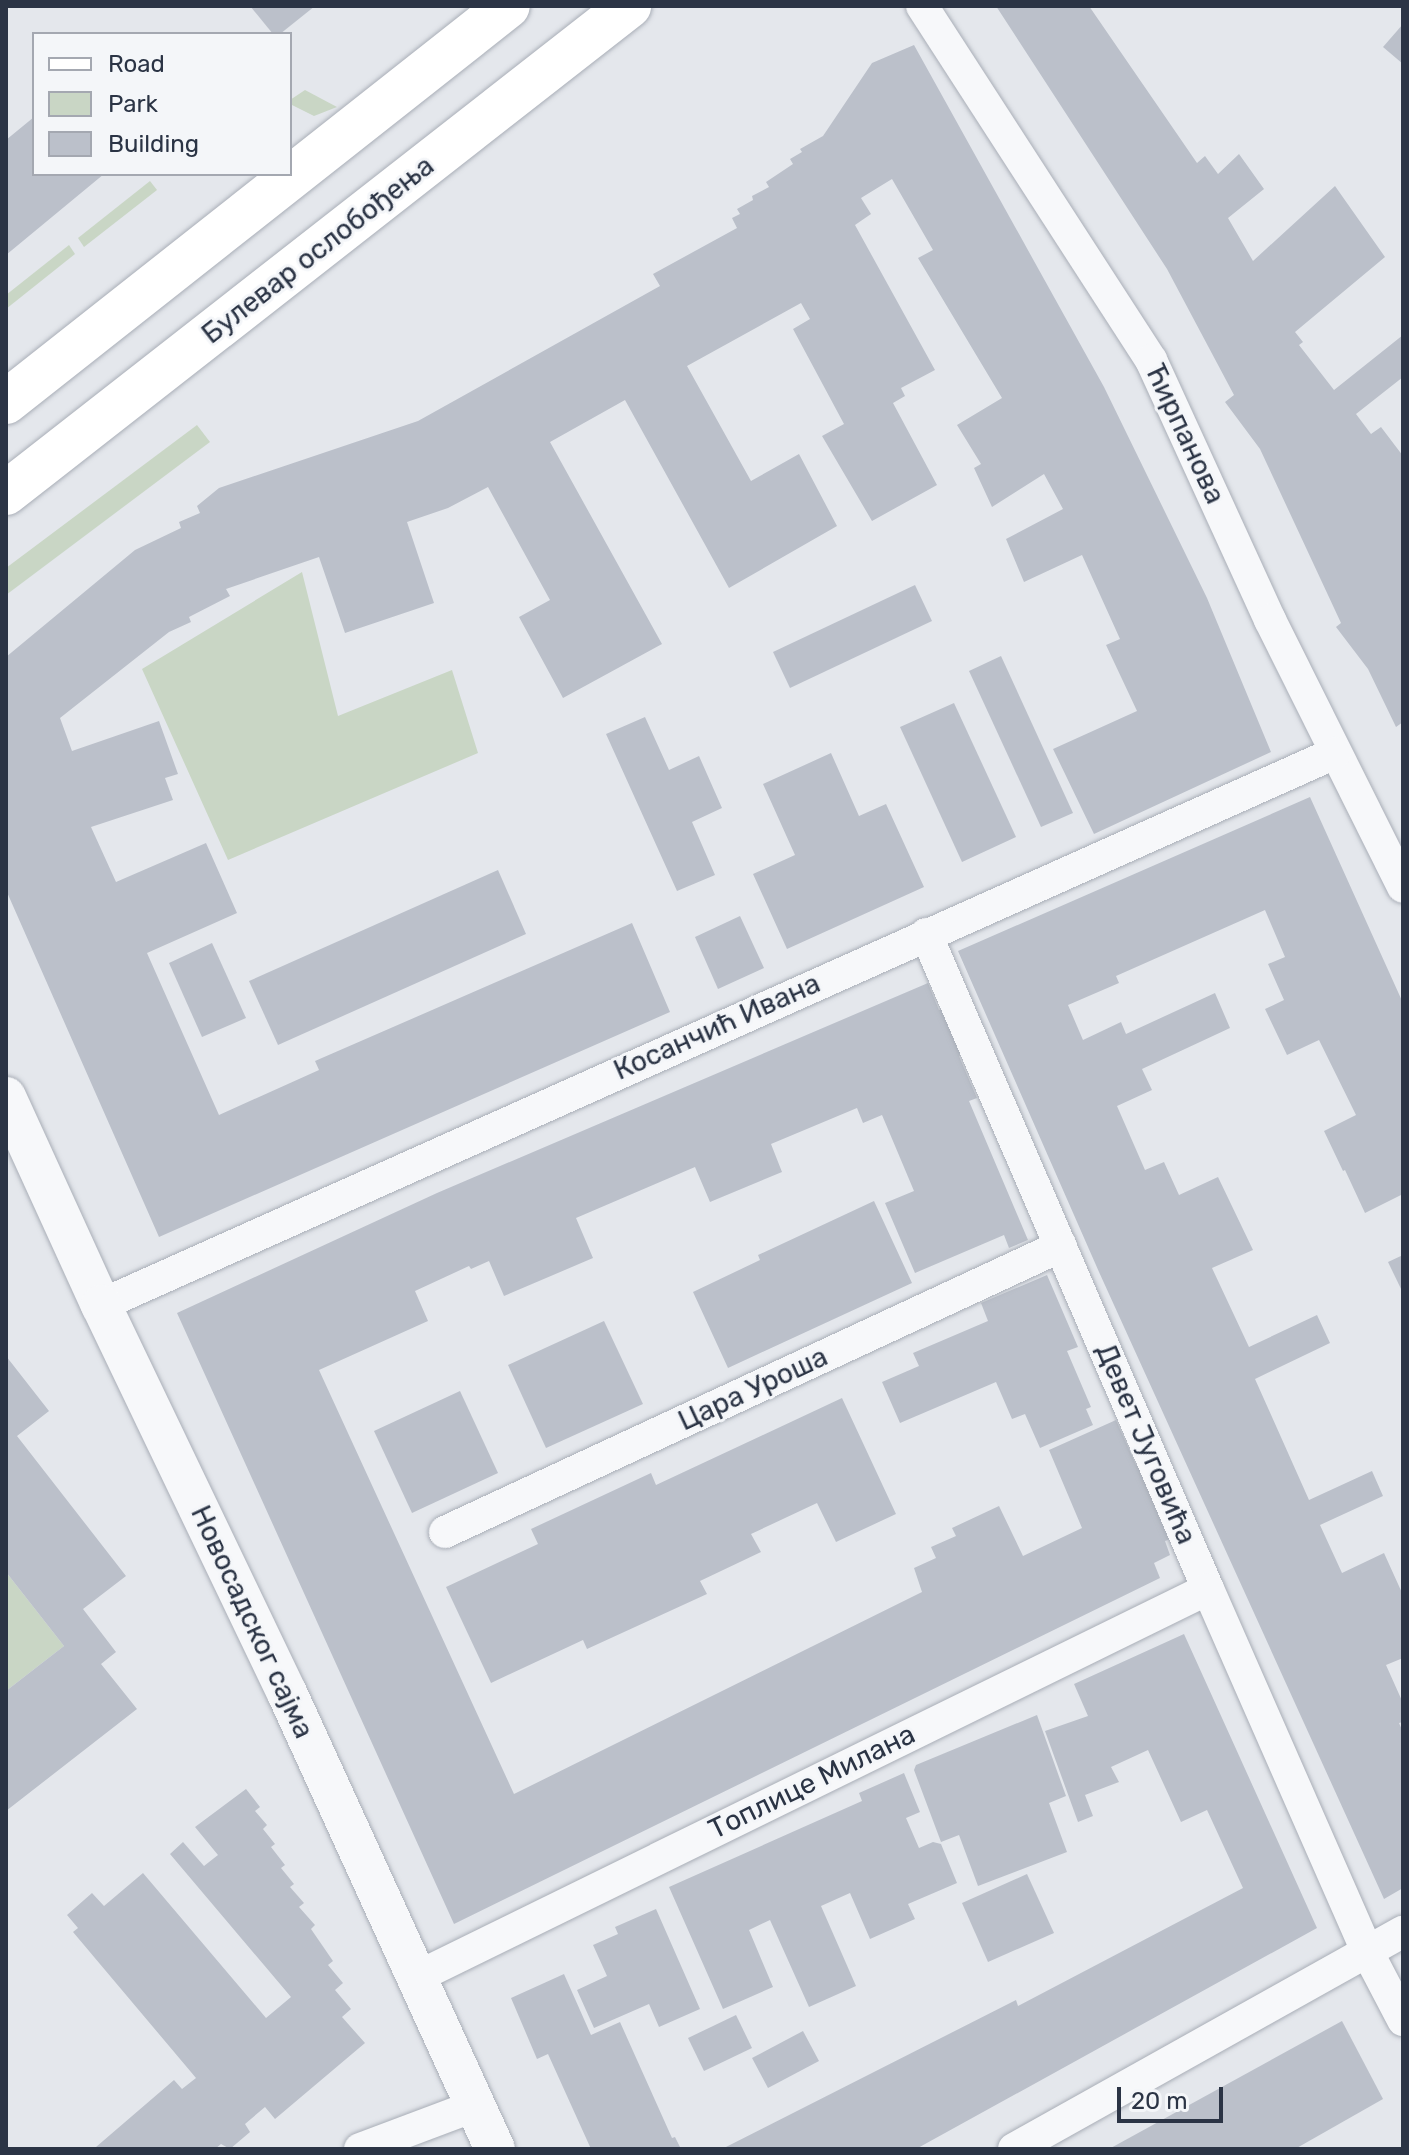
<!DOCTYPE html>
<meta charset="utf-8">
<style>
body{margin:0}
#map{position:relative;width:1409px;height:2155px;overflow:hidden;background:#e4e7ec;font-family:Rubik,sans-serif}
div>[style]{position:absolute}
.green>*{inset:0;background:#c9d6c5}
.building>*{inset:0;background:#bbc0ca}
.roads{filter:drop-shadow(0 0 2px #a9aeb7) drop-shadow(0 0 2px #a9aeb7)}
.minor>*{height:32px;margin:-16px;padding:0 16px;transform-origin:16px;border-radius:16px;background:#f7f8fa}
.tertiary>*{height:40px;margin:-20px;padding:0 20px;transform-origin:20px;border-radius:20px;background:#f7f8fa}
.secondary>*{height:44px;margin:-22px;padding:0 22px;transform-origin:22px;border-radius:22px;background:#fff}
span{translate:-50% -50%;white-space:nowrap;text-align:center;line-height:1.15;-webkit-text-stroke:6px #f4f6f9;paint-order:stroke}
.street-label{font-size:28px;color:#2b3445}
.frame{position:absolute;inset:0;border:8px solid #2b3445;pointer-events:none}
.legend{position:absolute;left:32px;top:32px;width:260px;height:144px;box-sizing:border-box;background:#f4f6f9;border:2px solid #a4a8b1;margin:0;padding:10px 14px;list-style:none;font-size:24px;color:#2b3445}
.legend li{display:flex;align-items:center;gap:16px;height:40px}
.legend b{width:40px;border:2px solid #a4a8b1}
.scale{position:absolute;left:1117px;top:2087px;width:106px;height:36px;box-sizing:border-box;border:4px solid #2b3445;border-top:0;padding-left:10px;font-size:24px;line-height:28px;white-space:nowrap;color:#2b3445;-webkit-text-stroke:6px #f4f6f9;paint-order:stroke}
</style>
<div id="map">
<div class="green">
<i style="clip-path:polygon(305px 90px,337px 107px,314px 116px,290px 104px,290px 100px)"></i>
<i style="clip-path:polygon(150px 181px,157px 190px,84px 247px,78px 238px)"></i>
<i style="clip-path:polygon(69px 245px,75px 254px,6px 309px,6px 295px)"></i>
<i style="clip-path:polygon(197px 425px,210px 442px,6px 595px,6px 568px)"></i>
<i style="clip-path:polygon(302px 572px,338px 716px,452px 670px,478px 753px,228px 860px,142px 669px)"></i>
<i style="clip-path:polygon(6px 1572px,64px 1646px,6px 1691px)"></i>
</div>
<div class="building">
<i style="clip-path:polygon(250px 6px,315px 6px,280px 34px,273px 34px)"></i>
<i style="clip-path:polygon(996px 6px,1089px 6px,1197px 163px,1205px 156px,1218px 174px,1239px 154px,1264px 189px,1228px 218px,1253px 261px,1335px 186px,1385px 257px,1295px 332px,1303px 342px,1299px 345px,1334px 390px,1403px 335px,1403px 377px,1356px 414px,1371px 434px,1381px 427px,1403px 456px,1403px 722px,1396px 727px,1368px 669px,1336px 627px,1341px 623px,1260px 449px,1225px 402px,1234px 395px,1167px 269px)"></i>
<i style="clip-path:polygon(1403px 24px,1403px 64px,1383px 47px)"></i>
<i style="clip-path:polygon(914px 45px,1104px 387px,1207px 598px,1271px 752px,1094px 834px,1053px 749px,1137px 711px,1106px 645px,1120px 639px,1082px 555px,1024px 582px,1006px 539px,1063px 509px,1044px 474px,992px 507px,974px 468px,981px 464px,957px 425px,1002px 398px,918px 258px,933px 250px,892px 179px,861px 198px,871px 214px,855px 225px,935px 370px,901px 388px,905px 396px,893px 403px,937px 485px,872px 521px,822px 436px,844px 424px,793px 329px,810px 319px,801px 303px,687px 366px,751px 481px,799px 454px,837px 526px,729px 588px,625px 400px,550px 442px,662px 644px,563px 698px,519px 617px,550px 600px,488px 487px,448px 508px,407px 522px,434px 603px,345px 633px,319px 557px,226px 589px,230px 596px,189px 617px,191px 622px,169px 632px,60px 718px,72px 751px,159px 721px,178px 774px,165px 778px,173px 800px,91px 827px,116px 882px,206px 843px,237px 913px,147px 953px,219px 1115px,319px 1070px,315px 1061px,632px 923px,670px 1012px,159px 1237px,6px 890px,6px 657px,135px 550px,181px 528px,179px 522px,200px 513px,197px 506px,219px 488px,418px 421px,660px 286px,653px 274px,737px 228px,732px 218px,740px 214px,737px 209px,753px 200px,752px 196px,769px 187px,766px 182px,793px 164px,790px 159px,802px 152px,800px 149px,823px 136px,872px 63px)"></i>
<i style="clip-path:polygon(34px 117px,34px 174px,104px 174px,6px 255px,6px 140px)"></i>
<i style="clip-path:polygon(915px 585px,932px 621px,790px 688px,773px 652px)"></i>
<i style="clip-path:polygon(1001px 656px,1073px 813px,1041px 827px,969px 671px)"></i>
<i style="clip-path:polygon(954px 703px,1016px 837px,962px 862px,900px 727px)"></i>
<i style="clip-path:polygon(645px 717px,669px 770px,699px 756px,722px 808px,692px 822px,715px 875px,677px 891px,606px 734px)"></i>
<i style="clip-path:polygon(831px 753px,859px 816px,886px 804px,924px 887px,787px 949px,753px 874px,795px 855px,763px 784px)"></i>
<i style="clip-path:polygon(1310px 797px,1403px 1003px,1403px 1194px,1365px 1213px,1345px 1170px,1343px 1171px,1324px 1131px,1356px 1115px,1319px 1040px,1287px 1055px,1265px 1009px,1284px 1000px,1268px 964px,1285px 957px,1265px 910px,1116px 976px,1119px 983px,1068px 1005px,1083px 1040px,1121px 1022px,1126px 1034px,1215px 993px,1230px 1028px,1142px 1069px,1152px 1090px,1117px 1106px,1145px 1170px,1164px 1162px,1179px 1195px,1218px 1177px,1253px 1250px,1212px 1268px,1249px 1347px,1317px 1315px,1330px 1343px,1255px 1379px,1309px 1500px,1372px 1471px,1383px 1496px,1320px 1525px,1342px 1573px,1384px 1553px,1403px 1595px,1403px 1658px,1386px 1665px,1403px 1703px,1403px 1722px,1399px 1723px,1403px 1732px,1403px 1888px,1384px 1899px,1099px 1272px,958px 951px)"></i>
<i style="clip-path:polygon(498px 870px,526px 934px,278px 1045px,249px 981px)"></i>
<i style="clip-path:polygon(740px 916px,764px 968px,718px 989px,695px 937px)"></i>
<i style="clip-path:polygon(212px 943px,246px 1018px,202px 1037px,169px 963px)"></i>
<i style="clip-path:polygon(928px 983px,939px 1010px,949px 1006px,968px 1052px,959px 1056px,977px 1098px,969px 1101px,1028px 1240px,1009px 1248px,1004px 1235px,915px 1273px,885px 1203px,914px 1191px,882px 1115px,863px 1123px,857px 1108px,771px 1144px,782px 1172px,710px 1202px,695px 1167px,576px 1218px,593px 1258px,504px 1296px,489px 1261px,471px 1269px,469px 1266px,415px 1291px,428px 1321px,319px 1370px,514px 1794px,922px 1592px,914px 1568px,936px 1558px,931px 1547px,956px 1536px,952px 1528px,999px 1506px,1023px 1556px,1082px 1528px,1049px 1450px,1116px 1420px,1136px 1465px,1141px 1464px,1173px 1538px,1165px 1541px,1170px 1555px,1154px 1563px,1160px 1578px,454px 1924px,177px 1313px,437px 1193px)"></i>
<i style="clip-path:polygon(874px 1201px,912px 1283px,728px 1368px,693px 1292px,760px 1260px,758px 1255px)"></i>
<i style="clip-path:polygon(1403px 1255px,1403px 1293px,1388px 1262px)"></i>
<i style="clip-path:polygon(1047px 1275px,1078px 1347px,1067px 1351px,1091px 1407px,1086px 1409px,1093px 1425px,1040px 1448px,1025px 1414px,1012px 1419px,996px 1382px,900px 1423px,882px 1382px,919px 1366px,913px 1353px,988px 1321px,981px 1303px)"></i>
<i style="clip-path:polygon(604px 1321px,643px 1404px,546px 1448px,508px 1365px)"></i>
<i style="clip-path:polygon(6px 1356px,49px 1411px,17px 1436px,126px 1576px,83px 1609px,116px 1652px,101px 1664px,137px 1709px,6px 1811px,6px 1691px,64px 1646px,6px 1572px)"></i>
<i style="clip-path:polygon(460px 1391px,498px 1473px,412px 1513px,374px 1431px)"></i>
<i style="clip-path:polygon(842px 1398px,896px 1514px,836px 1542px,817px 1503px,751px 1534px,761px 1552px,700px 1581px,707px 1594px,587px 1649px,583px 1640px,491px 1683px,446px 1587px,538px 1544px,531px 1529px,651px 1473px,656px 1485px)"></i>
<i style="clip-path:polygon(1184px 1634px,1317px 1928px,916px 2149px,722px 2149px,1016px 2000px,1018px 2006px,1243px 1888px,1207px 1810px,1181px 1822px,1148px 1750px,1111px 1767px,1119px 1782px,1085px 1795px,1093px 1816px,1078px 1822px,1045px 1731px,1088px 1716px,1074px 1684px)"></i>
<i style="clip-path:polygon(1037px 1715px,1066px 1796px,1049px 1803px,1067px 1852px,978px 1886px,959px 1835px,941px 1842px,914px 1770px,916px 1765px)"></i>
<i style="clip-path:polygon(904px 1773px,920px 1812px,906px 1818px,919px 1848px,933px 1842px,941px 1844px,957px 1883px,908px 1904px,915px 1919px,870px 1939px,850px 1893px,821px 1906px,856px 1986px,809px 2007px,770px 1920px,749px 1930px,773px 1987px,723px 2009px,669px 1887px,862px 1801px,859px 1793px)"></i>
<i style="clip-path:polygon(246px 1789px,260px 1807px,255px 1811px,267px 1825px,263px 1829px,275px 1844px,271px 1847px,285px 1865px,281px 1868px,294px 1884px,290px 1887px,304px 1903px,299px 1907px,315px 1925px,311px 1929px,333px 1961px,328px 1965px,343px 1983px,335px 1990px,351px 2009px,342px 2017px,365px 2043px,275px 2119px,265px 2107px,245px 2124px,250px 2132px,230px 2149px,221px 2144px,215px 2149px,98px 2149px,96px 2147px,174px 2080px,182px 2089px,196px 2078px,73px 1932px,78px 1928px,67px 1915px,92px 1893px,104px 1906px,143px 1873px,266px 2018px,291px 1997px,170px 1854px,183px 1842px,204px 1866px,218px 1855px,195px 1827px)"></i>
<i style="clip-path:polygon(1027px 1874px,1054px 1933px,988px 1962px,962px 1903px)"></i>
<i style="clip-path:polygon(656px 1909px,700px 2009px,659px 2027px,649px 2004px,594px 2028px,577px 1990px,607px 1976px,593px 1945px,618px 1934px,615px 1927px)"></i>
<i style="clip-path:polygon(564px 1974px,591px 2035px,620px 2022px,672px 2138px,675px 2137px,681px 2149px,591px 2149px,548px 2054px,537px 2059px,511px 1998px)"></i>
<i style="clip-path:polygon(736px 2015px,752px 2048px,704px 2071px,688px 2038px)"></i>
<i style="clip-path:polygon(1342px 2021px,1383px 2099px,1295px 2149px,1109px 2149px)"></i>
<i style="clip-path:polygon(803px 2031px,819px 2061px,768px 2088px,752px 2058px)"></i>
</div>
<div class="roads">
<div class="minor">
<i style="left:922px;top:6px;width:422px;rotate:57.1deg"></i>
<i style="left:1151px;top:360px;width:286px;rotate:65.4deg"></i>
<i style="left:1270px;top:620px;width:298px;rotate:63.5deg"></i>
<i style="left:926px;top:934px;width:713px;rotate:66.71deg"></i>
<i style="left:1208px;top:1589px;width:398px;rotate:66.3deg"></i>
<i style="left:1368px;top:1953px;width:76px;rotate:62.4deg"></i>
<i style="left:101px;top:1305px;width:1352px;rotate:-24.1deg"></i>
<i style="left:445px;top:1532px;width:679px;rotate:-24.9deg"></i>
<i style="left:417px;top:1977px;width:881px;rotate:-26.13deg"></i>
<i style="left:360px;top:2149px;width:125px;rotate:-20.6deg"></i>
<i style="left:1014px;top:2149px;width:445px;rotate:-29.2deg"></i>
</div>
<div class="tertiary">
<i style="left:6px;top:1097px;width:229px;rotate:65.5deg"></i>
<i style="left:101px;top:1305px;width:430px;rotate:64.4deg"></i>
<i style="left:287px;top:1693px;width:501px;rotate:65.48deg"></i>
</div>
<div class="secondary">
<i style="left:6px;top:402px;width:639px;rotate:-38.27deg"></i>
<i style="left:6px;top:493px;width:791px;rotate:-38.01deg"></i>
</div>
</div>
<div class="street-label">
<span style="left:318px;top:250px;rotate:-38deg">Булевар ослобођења</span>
<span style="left:1185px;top:434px;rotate:65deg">Ћирпанова</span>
<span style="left:717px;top:1027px;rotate:-24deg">Косанчић Ивана</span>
<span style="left:753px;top:1389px;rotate:-25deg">Цара Уроша</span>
<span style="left:1146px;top:1444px;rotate:67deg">Девет Југовића</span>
<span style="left:252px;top:1622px;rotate:65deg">Новосадског сајма</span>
<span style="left:812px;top:1782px;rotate:-26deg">Топлице Милана</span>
</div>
<div class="frame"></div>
<ul class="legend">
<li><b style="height:10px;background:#fff"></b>Road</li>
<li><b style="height:22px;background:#c9d6c5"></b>Park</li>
<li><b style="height:22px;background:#bbc0ca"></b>Building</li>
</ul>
<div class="scale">20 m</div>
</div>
